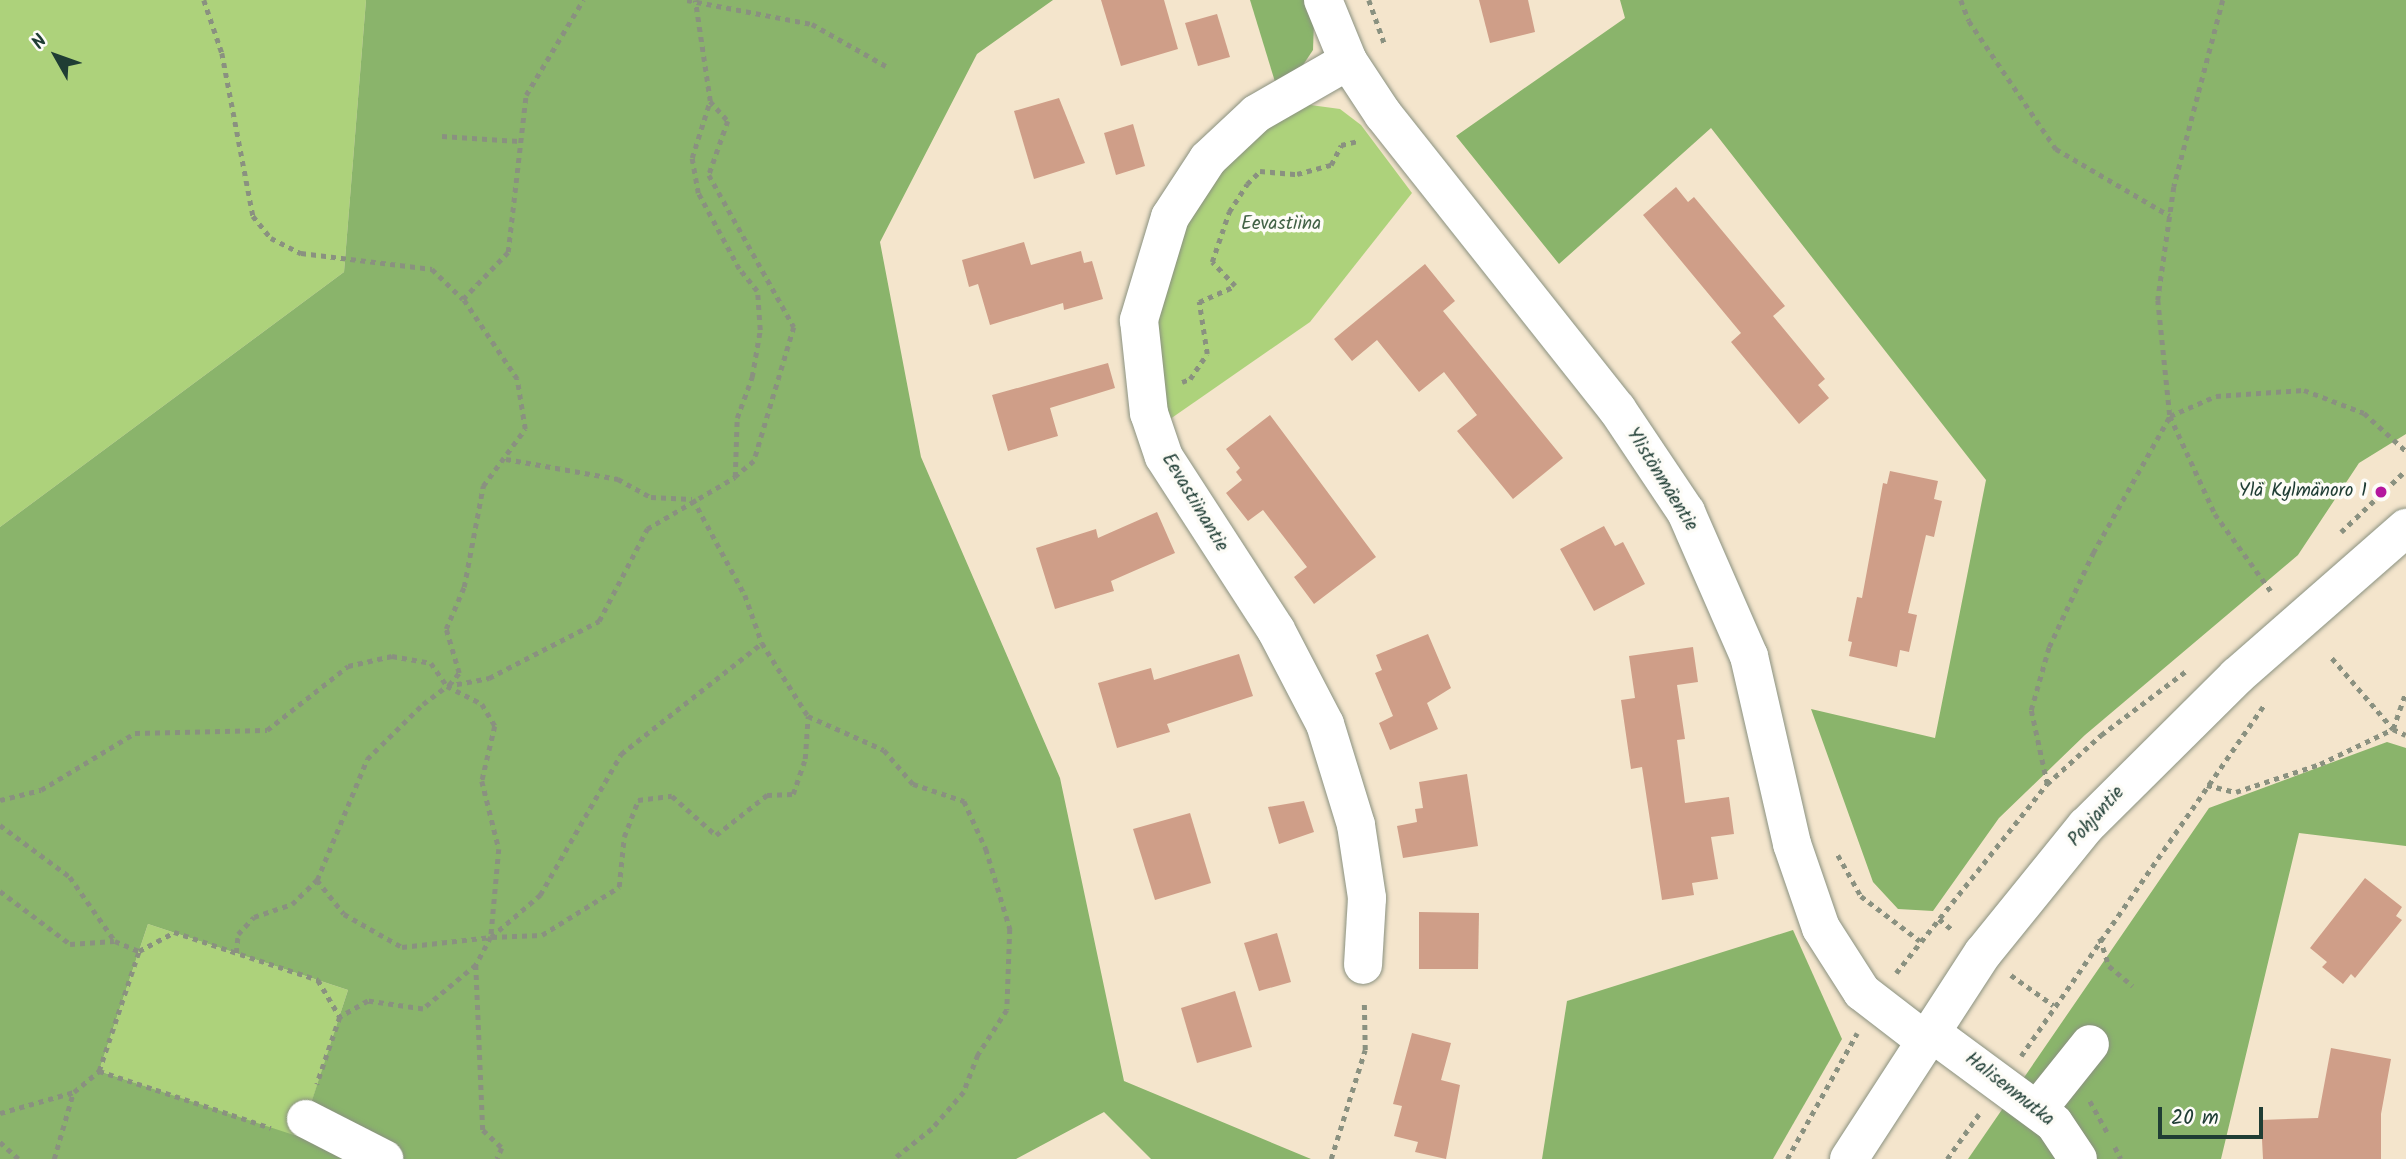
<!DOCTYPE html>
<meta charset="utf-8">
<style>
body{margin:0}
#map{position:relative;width:2406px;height:1159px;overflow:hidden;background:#f4e5cc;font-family:Kalam,sans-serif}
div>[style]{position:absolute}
.green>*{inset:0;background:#add27b}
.forest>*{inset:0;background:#8ab46b}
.building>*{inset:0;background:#cf9e88}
.path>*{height:4.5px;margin-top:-2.25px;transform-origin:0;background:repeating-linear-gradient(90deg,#8a9180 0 5px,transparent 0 10px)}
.roads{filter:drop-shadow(0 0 2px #8a9180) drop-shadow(0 0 2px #8a9180)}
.minor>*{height:38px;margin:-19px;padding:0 19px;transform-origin:19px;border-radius:19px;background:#fff}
.dots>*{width:19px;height:19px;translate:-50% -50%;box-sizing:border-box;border:4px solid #fdfcf7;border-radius:50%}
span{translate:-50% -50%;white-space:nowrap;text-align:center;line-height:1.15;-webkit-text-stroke:7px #fdfcf7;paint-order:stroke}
.park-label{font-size:19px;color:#426246}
.street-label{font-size:19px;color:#1f3d34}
.poi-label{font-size:19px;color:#1f3d34}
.right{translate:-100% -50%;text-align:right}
.north{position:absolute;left:21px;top:21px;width:70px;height:70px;-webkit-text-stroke:5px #fdfcf7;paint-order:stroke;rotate:310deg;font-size:19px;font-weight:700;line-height:28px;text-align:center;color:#1f3d34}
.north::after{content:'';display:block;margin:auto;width:24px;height:32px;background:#1f3d34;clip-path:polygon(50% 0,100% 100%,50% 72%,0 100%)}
.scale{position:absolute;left:2158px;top:1107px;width:105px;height:32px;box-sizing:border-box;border:4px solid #1f3d34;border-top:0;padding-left:9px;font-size:21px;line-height:24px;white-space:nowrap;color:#1f3d34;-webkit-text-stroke:5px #fdfcf7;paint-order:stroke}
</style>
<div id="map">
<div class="green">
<i style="clip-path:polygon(0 0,366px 0,344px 272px,0 527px)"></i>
<i style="clip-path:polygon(1303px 104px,1340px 109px,1361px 125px,1412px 193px,1310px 322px,1163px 424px,1154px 319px,1182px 223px,1240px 146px)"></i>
<i style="clip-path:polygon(148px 924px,348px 990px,300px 1138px,99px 1071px)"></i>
</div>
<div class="forest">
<i style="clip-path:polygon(evenodd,366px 0,1053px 0,977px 54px,880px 242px,921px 457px,1060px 778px,1124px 1081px,1311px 1159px,1151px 1159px,1104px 1112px,1016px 1159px,0 1159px,0 527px,344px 272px,366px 0,148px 924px,348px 990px,300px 1137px,99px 1071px,148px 924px)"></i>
<i style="clip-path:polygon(1250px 0,1306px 0,1314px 22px,1313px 50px,1299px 71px,1276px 85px)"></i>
<i style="clip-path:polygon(1620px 0,2406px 0,2406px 434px,2359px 463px,2298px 555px,2085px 735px,1999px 818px,1933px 911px,1898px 909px,1873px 882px,1811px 709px,1935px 738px,1986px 480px,1711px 128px,1559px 264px,1456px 136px,1625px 18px)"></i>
<i style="clip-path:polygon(2387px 742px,2406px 748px,2406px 846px,2299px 833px,2221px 1159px,1968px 1159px,2209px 808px)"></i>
<i style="clip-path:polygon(1793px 930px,1842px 1039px,1773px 1159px,1542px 1159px,1567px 1001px)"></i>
</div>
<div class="building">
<i style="clip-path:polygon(1101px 0,1164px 0,1178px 49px,1121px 66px)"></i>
<i style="clip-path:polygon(1479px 0,1528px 0,1535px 32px,1490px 43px)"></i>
<i style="clip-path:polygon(1217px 14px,1230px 57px,1198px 66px,1185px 23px)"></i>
<i style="clip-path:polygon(1059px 98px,1085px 163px,1034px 179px,1014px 111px)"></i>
<i style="clip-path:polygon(1133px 124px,1145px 166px,1116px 175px,1104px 133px)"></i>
<i style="clip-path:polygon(1676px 187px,1688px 202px,1694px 197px,1785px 306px,1773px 316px,1825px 379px,1818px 385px,1829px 398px,1799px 424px,1731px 342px,1741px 333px,1643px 215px)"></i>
<i style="clip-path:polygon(1024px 242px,1031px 265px,1081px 251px,1084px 263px,1092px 261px,1103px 299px,1064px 310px,1063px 303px,990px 325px,978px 284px,969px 287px,962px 260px)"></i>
<i style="clip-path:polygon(1425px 264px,1455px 301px,1443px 311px,1563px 458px,1513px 499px,1457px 431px,1477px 415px,1444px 372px,1419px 392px,1377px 340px,1352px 361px,1334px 339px)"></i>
<i style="clip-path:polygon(1108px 363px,1115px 388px,1050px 408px,1058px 436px,1008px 451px,992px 395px)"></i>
<i style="clip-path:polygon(1270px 415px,1376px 557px,1314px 604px,1294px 577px,1307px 567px,1263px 510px,1248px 521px,1226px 493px,1242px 480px,1236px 472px,1240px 468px,1226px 449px)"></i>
<i style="clip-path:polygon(1890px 471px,1938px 481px,1934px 499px,1942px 501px,1934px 537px,1926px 535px,1908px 613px,1917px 615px,1909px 652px,1900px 650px,1897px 667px,1849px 656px,1852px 642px,1848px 641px,1857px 597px,1862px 598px,1883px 483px,1887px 484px)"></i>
<i style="clip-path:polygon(1157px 512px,1175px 553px,1111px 581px,1114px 591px,1055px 609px,1036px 548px,1096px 529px,1098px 538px)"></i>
<i style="clip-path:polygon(1604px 526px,1615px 546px,1623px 542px,1645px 584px,1594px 611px,1560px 549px)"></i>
<i style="clip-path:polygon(1428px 634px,1451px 688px,1427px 703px,1438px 729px,1390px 750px,1379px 723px,1393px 716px,1375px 673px,1382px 670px,1376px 655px)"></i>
<i style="clip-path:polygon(1693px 647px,1698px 682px,1677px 685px,1685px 739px,1677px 740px,1685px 803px,1729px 797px,1734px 834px,1711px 837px,1718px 879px,1692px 883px,1694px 895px,1662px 900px,1642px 767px,1631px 769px,1621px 700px,1635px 698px,1629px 656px)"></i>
<i style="clip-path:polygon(1239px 654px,1253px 696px,1167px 724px,1170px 732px,1117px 748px,1098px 683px,1151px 668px,1154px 680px)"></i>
<i style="clip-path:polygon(1467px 774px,1478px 846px,1403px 858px,1397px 826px,1417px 822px,1415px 809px,1423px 808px,1419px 782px)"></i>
<i style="clip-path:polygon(1304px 801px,1314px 832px,1279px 844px,1268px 807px)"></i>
<i style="clip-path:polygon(1190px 813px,1211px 883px,1155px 900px,1133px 829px)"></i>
<i style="clip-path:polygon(2365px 878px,2402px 907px,2396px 916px,2402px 920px,2355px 978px,2351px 974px,2343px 984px,2322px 967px,2327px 962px,2310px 948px)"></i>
<i style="clip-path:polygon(1419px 912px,1479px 913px,1478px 969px,1419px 969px)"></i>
<i style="clip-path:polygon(1277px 933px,1291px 982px,1259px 991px,1244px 943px)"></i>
<i style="clip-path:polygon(1235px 991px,1252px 1047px,1197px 1063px,1181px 1008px)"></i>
<i style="clip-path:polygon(1412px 1033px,1451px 1043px,1441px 1080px,1460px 1085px,1446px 1159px,1415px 1152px,1418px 1142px,1394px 1136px,1402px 1106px,1393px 1104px)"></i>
<i style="clip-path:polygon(2331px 1048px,2391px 1059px,2381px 1114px,2381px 1159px,2263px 1159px,2261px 1120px,2318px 1118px)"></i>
</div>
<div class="path">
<i style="left:204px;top:0;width:56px;rotate:71.2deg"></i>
<i style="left:222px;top:53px;width:166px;rotate:79.2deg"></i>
<i style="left:253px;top:216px;width:28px;rotate:51deg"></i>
<i style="left:271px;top:238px;width:34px;rotate:27deg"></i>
<i style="left:301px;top:253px;width:132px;rotate:7deg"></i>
<i style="left:432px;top:269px;width:43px;rotate:44.1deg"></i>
<i style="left:687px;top:0;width:127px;rotate:10.9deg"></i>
<i style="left:812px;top:24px;width:85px;rotate:29.6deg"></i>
<i style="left:1369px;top:0;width:48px;rotate:70.4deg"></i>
<i style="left:1961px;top:0;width:22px;rotate:69deg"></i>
<i style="left:1969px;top:21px;width:155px;rotate:55.8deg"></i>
<i style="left:2056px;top:149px;width:132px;rotate:30.4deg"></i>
<i style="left:2223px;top:0;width:193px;rotate:104.7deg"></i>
<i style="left:2174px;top:187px;width:114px;rotate:98.1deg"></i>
<i style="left:2158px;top:300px;width:117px;rotate:84.1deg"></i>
<i style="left:2170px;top:416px;width:108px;rotate:65.3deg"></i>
<i style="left:2215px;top:514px;width:95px;rotate:54deg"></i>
<i style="left:710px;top:101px;width:27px;rotate:48deg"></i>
<i style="left:728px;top:121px;width:57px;rotate:109.4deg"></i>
<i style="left:709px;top:175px;width:174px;rotate:60.8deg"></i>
<i style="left:794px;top:327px;width:140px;rotate:106.6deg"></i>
<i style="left:754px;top:461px;width:25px;rotate:140deg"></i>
<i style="left:442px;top:136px;width:78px;rotate:3.7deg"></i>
<i style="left:1182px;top:382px;width:9px;rotate:-21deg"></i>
<i style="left:1190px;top:379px;width:30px;rotate:-56deg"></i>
<i style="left:1207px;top:354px;width:53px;rotate:-98.7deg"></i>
<i style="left:1199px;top:302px;width:39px;rotate:-24deg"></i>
<i style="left:1235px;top:286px;width:33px;rotate:-134deg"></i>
<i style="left:1212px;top:262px;width:53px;rotate:-71.2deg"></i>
<i style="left:1229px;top:212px;width:33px;rotate:-57deg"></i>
<i style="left:1247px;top:184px;width:18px;rotate:-45deg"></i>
<i style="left:1260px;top:171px;width:37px;rotate:5deg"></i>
<i style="left:1297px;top:174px;width:35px;rotate:-15deg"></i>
<i style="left:1331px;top:165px;width:22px;rotate:-63deg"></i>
<i style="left:1341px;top:145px;width:17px;rotate:-13deg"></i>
<i style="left:506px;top:459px;width:114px;rotate:10.1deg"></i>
<i style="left:618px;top:479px;width:38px;rotate:29deg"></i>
<i style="left:651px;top:497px;width:41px;rotate:2.8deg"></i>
<i style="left:693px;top:499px;width:109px;rotate:61.6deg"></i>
<i style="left:745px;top:595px;width:51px;rotate:70.5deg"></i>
<i style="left:762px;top:643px;width:86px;rotate:57.8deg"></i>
<i style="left:808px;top:716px;width:83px;rotate:24.1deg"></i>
<i style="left:884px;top:750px;width:45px;rotate:49.5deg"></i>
<i style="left:913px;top:784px;width:54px;rotate:18.4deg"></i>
<i style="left:964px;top:801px;width:53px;rotate:65.4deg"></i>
<i style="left:986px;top:849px;width:84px;rotate:73.3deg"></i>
<i style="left:1010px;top:929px;width:81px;rotate:92.1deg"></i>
<i style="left:1007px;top:1010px;width:54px;rotate:122.8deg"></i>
<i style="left:978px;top:1055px;width:40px;rotate:111deg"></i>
<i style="left:964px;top:1092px;width:49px;rotate:130.9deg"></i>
<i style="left:932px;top:1129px;width:48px;rotate:141.7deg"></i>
<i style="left:2341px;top:532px;width:90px;rotate:-43.6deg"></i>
<i style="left:2332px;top:658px;width:94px;rotate:49.3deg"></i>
<i style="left:2393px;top:729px;width:14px;rotate:25deg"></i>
<i style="left:449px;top:685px;width:16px;rotate:-50deg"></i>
<i style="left:459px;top:673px;width:46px;rotate:-106.5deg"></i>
<i style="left:446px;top:629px;width:46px;rotate:-66.8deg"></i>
<i style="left:464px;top:587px;width:103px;rotate:-79.3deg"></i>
<i style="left:483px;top:486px;width:71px;rotate:-53.6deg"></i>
<i style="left:525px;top:429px;width:51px;rotate:-99.1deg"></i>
<i style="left:517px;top:379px;width:97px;rotate:-124deg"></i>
<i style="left:463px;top:299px;width:65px;rotate:-46.2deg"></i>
<i style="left:508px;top:252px;width:158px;rotate:-83.5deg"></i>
<i style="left:526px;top:95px;width:111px;rotate:-59deg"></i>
<i style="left:2047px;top:784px;width:76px;rotate:-102.2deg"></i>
<i style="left:2031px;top:710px;width:66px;rotate:-74.1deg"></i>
<i style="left:2049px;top:647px;width:104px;rotate:-64.9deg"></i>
<i style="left:2093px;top:553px;width:157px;rotate:-60.7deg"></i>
<i style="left:2170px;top:416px;width:50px;rotate:-23.5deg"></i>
<i style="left:2216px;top:396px;width:88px;rotate:-3.9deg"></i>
<i style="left:2304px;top:390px;width:64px;rotate:21deg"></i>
<i style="left:2364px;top:413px;width:57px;rotate:42.1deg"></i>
<i style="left:2207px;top:785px;width:30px;rotate:14deg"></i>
<i style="left:2236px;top:792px;width:89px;rotate:-18.4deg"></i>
<i style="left:2320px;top:764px;width:81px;rotate:-25.6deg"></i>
<i style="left:2393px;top:729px;width:39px;rotate:-71deg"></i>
<i style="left:0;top:800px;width:42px;rotate:-13.7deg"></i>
<i style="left:41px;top:790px;width:110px;rotate:-31.2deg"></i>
<i style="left:135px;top:733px;width:132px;rotate:-1.3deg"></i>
<i style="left:267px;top:730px;width:103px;rotate:-38.3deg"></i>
<i style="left:348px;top:666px;width:45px;rotate:-12.8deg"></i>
<i style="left:392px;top:656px;width:40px;rotate:10deg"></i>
<i style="left:431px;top:663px;width:28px;rotate:55deg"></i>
<i style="left:447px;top:686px;width:39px;rotate:27deg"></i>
<i style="left:482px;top:704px;width:26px;rotate:59deg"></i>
<i style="left:495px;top:726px;width:57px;rotate:103.3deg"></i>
<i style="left:482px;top:781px;width:70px;rotate:76deg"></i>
<i style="left:499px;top:849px;width:88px;rotate:95.2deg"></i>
<i style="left:491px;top:937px;width:32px;rotate:118deg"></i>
<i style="left:476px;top:965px;width:69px;rotate:140.3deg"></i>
<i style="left:423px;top:1009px;width:56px;rotate:-171.7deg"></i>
<i style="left:368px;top:1001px;width:32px;rotate:150deg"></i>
<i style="left:0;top:825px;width:87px;rotate:36.6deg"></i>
<i style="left:70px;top:877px;width:78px;rotate:54.9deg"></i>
<i style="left:115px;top:941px;width:26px;rotate:23deg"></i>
<i style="left:1838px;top:855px;width:47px;rotate:60.7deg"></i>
<i style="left:1861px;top:896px;width:74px;rotate:37.3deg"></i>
<i style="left:317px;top:880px;width:43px;rotate:51.5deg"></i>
<i style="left:344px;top:914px;width:67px;rotate:29.6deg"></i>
<i style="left:402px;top:947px;width:90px;rotate:-6.4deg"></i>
<i style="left:491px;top:937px;width:65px;rotate:-40.6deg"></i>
<i style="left:540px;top:895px;width:163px;rotate:-60.1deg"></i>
<i style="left:621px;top:754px;width:179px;rotate:-38.2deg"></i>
<i style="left:0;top:891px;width:88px;rotate:37.1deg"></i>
<i style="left:70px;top:944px;width:44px;rotate:-3.9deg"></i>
<i style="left:1939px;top:919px;width:19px;rotate:39deg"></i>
<i style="left:492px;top:937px;width:50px;rotate:-2.3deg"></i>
<i style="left:542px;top:935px;width:91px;rotate:-31.9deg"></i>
<i style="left:619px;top:887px;width:50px;rotate:-84.3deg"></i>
<i style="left:624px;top:837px;width:40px;rotate:-69deg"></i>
<i style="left:638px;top:800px;width:34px;rotate:-7deg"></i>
<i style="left:672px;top:796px;width:59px;rotate:41.6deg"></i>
<i style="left:716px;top:835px;width:65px;rotate:-38.1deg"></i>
<i style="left:767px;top:795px;width:26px;rotate:-2deg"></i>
<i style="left:793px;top:794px;width:37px;rotate:-71deg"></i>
<i style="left:805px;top:759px;width:43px;rotate:-86deg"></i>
<i style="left:2100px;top:938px;width:29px;rotate:72deg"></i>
<i style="left:2109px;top:966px;width:31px;rotate:40deg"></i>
<i style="left:236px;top:953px;width:19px;rotate:-84deg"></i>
<i style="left:238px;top:934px;width:23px;rotate:-47deg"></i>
<i style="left:254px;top:917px;width:40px;rotate:-18.9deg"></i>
<i style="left:292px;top:904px;width:35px;rotate:-44deg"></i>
<i style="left:317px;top:880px;width:131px;rotate:-67.5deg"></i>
<i style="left:367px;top:759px;width:78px;rotate:-44.5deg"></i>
<i style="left:423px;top:704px;width:30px;rotate:-37deg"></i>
<i style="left:447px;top:686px;width:43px;rotate:-10.8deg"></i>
<i style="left:489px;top:678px;width:124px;rotate:-27.4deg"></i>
<i style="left:599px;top:621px;width:104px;rotate:-62.4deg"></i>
<i style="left:647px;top:529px;width:102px;rotate:-30.6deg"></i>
<i style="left:735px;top:477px;width:59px;rotate:-88.1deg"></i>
<i style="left:737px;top:418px;width:44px;rotate:-69.9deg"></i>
<i style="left:752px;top:377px;width:48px;rotate:-80.3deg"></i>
<i style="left:760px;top:330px;width:39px;rotate:-94deg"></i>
<i style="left:757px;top:291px;width:28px;rotate:-129deg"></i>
<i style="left:739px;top:269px;width:86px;rotate:-118.3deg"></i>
<i style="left:698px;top:193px;width:36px;rotate:-100deg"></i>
<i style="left:692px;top:158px;width:60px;rotate:-72.5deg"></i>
<i style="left:710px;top:101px;width:102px;rotate:-98.4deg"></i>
<i style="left:476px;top:965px;width:165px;rotate:87.6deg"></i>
<i style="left:483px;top:1130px;width:26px;rotate:43deg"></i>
<i style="left:502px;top:1148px;width:12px;rotate:114deg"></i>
<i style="left:1896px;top:973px;width:242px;rotate:-51.4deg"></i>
<i style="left:2047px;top:784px;width:73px;rotate:-42.2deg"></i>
<i style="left:2101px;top:735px;width:106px;rotate:-37deg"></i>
<i style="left:2011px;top:975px;width:52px;rotate:35.5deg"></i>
<i style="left:2021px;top:1056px;width:426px;rotate:-55.3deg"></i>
<i style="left:99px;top:1071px;width:181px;rotate:18.3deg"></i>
<i style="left:2090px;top:1101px;width:37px;rotate:61deg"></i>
<i style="left:0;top:1113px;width:77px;rotate:-15.8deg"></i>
<i style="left:74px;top:1092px;width:33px;rotate:-40deg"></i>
<i style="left:99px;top:1071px;width:126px;rotate:-71.6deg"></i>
<i style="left:139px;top:951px;width:40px;rotate:-28deg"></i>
<i style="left:174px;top:932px;width:152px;rotate:18.4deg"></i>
<i style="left:318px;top:980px;width:43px;rotate:59.3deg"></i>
<i style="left:340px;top:1017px;width:71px;rotate:108.9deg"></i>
<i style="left:0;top:1142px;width:25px;rotate:42deg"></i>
<i style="left:2115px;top:1147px;width:13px;rotate:63deg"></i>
<i style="left:54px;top:1159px;width:69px;rotate:-73.9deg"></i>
<i style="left:1331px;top:1159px;width:114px;rotate:-72.7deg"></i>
<i style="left:1365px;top:1050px;width:50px;rotate:-91.1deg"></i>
<i style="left:1787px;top:1159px;width:144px;rotate:-60.9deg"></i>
<i style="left:1947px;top:1159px;width:55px;rotate:-54.6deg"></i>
</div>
<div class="roads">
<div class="minor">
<i style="left:1323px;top:0;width:66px;rotate:67.7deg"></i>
<i style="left:1348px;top:61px;width:64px;rotate:56.6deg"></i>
<i style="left:1383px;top:114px;width:377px;rotate:51.6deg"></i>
<i style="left:1617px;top:409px;width:124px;rotate:56.2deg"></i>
<i style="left:1686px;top:512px;width:157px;rotate:66.4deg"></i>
<i style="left:1749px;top:656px;width:193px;rotate:77.1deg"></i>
<i style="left:1792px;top:844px;width:89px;rotate:71deg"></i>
<i style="left:1821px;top:928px;width:76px;rotate:57.4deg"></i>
<i style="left:1862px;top:992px;width:77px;rotate:37.6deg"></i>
<i style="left:1348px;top:61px;width:106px;rotate:150.1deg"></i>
<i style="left:1256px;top:114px;width:66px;rotate:136.8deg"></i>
<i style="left:1208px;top:159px;width:69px;rotate:123.2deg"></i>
<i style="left:1170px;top:217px;width:108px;rotate:106.8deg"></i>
<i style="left:1139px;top:320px;width:94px;rotate:83.9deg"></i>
<i style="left:1149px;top:413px;width:46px;rotate:71.2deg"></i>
<i style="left:1164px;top:457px;width:206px;rotate:57.1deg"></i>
<i style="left:1276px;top:630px;width:106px;rotate:62.5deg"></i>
<i style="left:1325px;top:724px;width:106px;rotate:72.9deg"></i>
<i style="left:1356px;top:825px;width:74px;rotate:81.4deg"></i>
<i style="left:1367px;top:898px;width:67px;rotate:93.4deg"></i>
<i style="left:1929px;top:1031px;width:155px;rotate:36.4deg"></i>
<i style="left:2054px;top:1123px;width:43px;rotate:56.3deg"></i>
<i style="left:2038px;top:1109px;width:83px;rotate:-51.3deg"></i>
<i style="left:306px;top:1119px;width:88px;rotate:27.1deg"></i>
<i style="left:1849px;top:1159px;width:246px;rotate:-57deg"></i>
<i style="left:1983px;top:953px;width:164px;rotate:-51deg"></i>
<i style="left:2086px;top:826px;width:213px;rotate:-44.8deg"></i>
<i style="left:2237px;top:676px;width:225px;rotate:-41.2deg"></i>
</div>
</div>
<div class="dots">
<i style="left:2381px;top:492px;background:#b5179e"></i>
</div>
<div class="park-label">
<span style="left:1281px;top:225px">Eevastiina</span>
</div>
<div class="street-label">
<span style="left:1661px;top:480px;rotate:58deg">Ylistönmäentie</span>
<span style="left:1194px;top:503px;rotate:59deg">Eevastiinantie</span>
<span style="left:2097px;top:817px;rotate:-48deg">Pohjantie</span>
<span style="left:2009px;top:1090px;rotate:38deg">Halisenmutka</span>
</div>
<div class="poi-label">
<span class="right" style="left:2367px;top:492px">Ylä Kylmänoro 1</span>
</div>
<div class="north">N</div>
<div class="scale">20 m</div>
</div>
